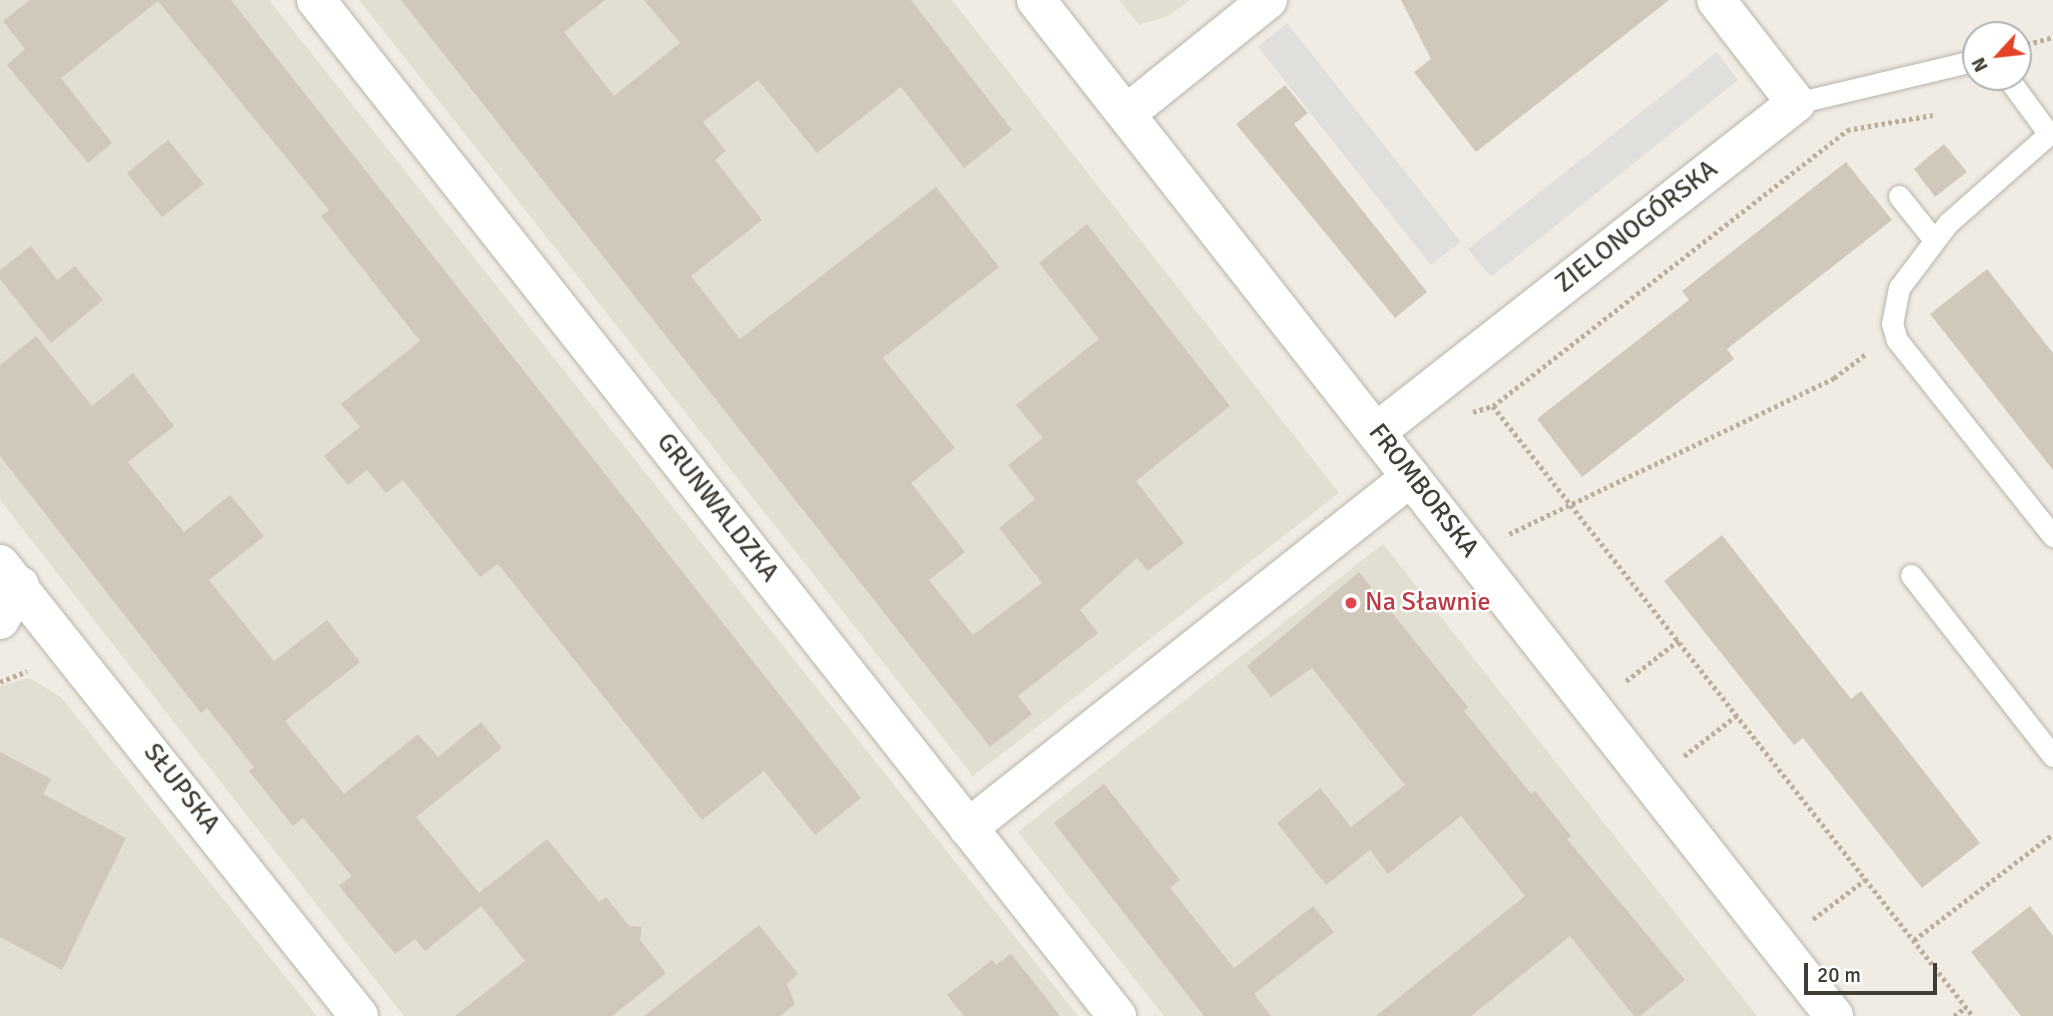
<!DOCTYPE html>
<meta charset="utf-8">
<style>
body{margin:0}
#map{position:relative;width:2053px;height:1016px;overflow:hidden;background:#f0ece4;font-family:Signika,sans-serif}
div>[style]{position:absolute}
.residential>*{inset:0;background:#e3ded2}
.parking>*{inset:0;background:#e1dfdc}
.building>*{inset:0;background:#d0c8ba}
.path>*{height:4.5px;margin-top:-2.25px;transform-origin:0;background:repeating-linear-gradient(90deg,#bbaf9a 0 3.5px,transparent 0 7px)}
.roads{filter:drop-shadow(0 0 2px #bab4a8) drop-shadow(0 0 2px #bab4a8)}
.service>*{height:21px;margin:-10.5px;padding:0 10.5px;transform-origin:10.5px;border-radius:10.5px;background:#fff}
.minor>*{height:38px;margin:-19px;padding:0 19px;transform-origin:19px;border-radius:19px;background:#fff}
.dots>*{width:19px;height:19px;translate:-50% -50%;box-sizing:border-box;border:4px solid #fff;border-radius:50%}
span{translate:-50% -50%;white-space:nowrap;text-align:center;line-height:1.15;-webkit-text-stroke:5px #fff;paint-order:stroke}
.street-label{font-size:26px;color:#413c34}
.health-label{font-size:26px;color:#be3a42}
.left{translate:0 -50%;text-align:left}
.north{position:absolute;left:1962px;top:21px;width:70px;height:70px;box-sizing:border-box;background:#fff;border:2px solid #b3b1ae;border-radius:50%;rotate:243deg;font-size:19px;font-weight:700;line-height:28px;text-align:center;color:#413c34}
.north::after{content:'';display:block;margin:auto;width:24px;height:32px;background:#e54326;clip-path:polygon(50% 0,100% 100%,50% 72%,0 100%)}
.scale{position:absolute;left:1804px;top:963px;width:133px;height:32px;box-sizing:border-box;border:4px solid #413c34;border-top:0;padding-left:9px;font-size:21px;line-height:24px;white-space:nowrap;color:#413c34;-webkit-text-stroke:5px #fff;paint-order:stroke}
</style>
<div id="map">
<div class="residential">
<i style="clip-path:polygon(0 0,269px 0,1078px 1016px,404px 1016px,0 500px)"></i>
<i style="clip-path:polygon(359px 0,952px 0,1339px 493px,973px 776px)"></i>
<i style="clip-path:polygon(1119px 0,1190px 0,1170px 15px,1139px 25px)"></i>
<i style="clip-path:polygon(1383px 544px,1757px 1016px,1164px 1016px,1018px 832px)"></i>
<i style="clip-path:polygon(29px 678px,61px 697px,317px 1016px,0 1016px,0 686px)"></i>
</div>
<div class="parking">
<i style="clip-path:polygon(1287px 23px,1461px 242px,1431px 265px,1258px 47px)"></i>
<i style="clip-path:polygon(1717px 52px,1738px 80px,1491px 277px,1468px 249px)"></i>
</div>
<div class="building">
<i style="clip-path:polygon(30px 0,231px 0,861px 798px,815px 835px,764px 771px,702px 820px,498px 564px,480px 577px,403px 480px,386px 493px,367px 470px,348px 485px,324px 456px,360px 427px,341px 404px,420px 341px,321px 216px,329px 210px,158px 1px,61px 78px,112px 143px,88px 163px,7px 65px,25px 49px,3px 21px)"></i>
<i style="clip-path:polygon(401px 0,605px 0,564px 32px,614px 96px,680px 43px,644px 0,911px 0,1012px 130px,964px 168px,901px 87px,817px 153px,758px 80px,703px 122px,726px 151px,715px 160px,762px 220px,691px 276px,740px 339px,936px 187px,999px 267px,883px 358px,955px 448px,911px 483px,965px 552px,929px 580px,973px 635px,1042px 583px,999px 528px,1035px 499px,1008px 465px,1043px 438px,1016px 405px,1099px 339px,1039px 263px,1087px 224px,1230px 406px,1136px 481px,1184px 543px,1148px 571px,1137px 558px,1080px 610px,1098px 633px,1018px 696px,1032px 714px,990px 747px)"></i>
<i style="clip-path:polygon(1401px 0,1669px 0,1476px 152px,1414px 72px,1431px 59px)"></i>
<i style="clip-path:polygon(1285px 85px,1308px 113px,1294px 124px,1427px 292px,1395px 318px,1236px 124px)"></i>
<i style="clip-path:polygon(168px 140px,204px 184px,162px 217px,127px 173px)"></i>
<i style="clip-path:polygon(1944px 144px,1967px 172px,1935px 197px,1914px 169px)"></i>
<i style="clip-path:polygon(1846px 162px,1892px 220px,1727px 349px,1734px 359px,1582px 477px,1537px 419px,1689px 300px,1682px 291px)"></i>
<i style="clip-path:polygon(31px 246px,57px 280px,75px 266px,103px 300px,51px 343px,0 279px,0 270px)"></i>
<i style="clip-path:polygon(1987px 269px,2053px 353px,2053px 470px,1930px 314px)"></i>
<i style="clip-path:polygon(36px 336px,92px 406px,133px 373px,174px 426px,128px 462px,184px 532px,230px 495px,264px 536px,209px 580px,274px 661px,327px 620px,360px 662px,285px 721px,344px 794px,418px 734px,438px 757px,481px 722px,502px 748px,416px 817px,479px 893px,547px 839px,599px 902px,606px 897px,629px 926px,642px 927px,640px 940px,666px 973px,612px 1016px,455px 1016px,525px 961px,481px 906px,425px 951px,415px 939px,395px 954px,339px 886px,352px 876px,303px 818px,293px 826px,249px 771px,254px 767px,207px 708px,201px 713px,0 456px,0 365px)"></i>
<i style="clip-path:polygon(1722px 535px,1851px 699px,1861px 691px,1980px 843px,1922px 888px,1803px 738px,1794px 745px,1664px 581px)"></i>
<i style="clip-path:polygon(1359px 572px,1468px 707px,1464px 711px,1531px 794px,1535px 791px,1571px 836px,1567px 839px,1685px 980px,1640px 1016px,1634px 1016px,1570px 936px,1471px 1016px,1376px 1016px,1525px 896px,1461px 816px,1388px 874px,1370px 850px,1326px 885px,1277px 823px,1320px 788px,1360px 838px,1351px 827px,1405px 785px,1312px 668px,1271px 697px,1247px 666px)"></i>
<i style="clip-path:polygon(0 752px,51px 779px,43px 794px,126px 838px,62px 970px,0 937px)"></i>
<i style="clip-path:polygon(1104px 784px,1180px 880px,1170px 888px,1234px 968px,1313px 906px,1334px 932px,1254px 994px,1271px 1016px,1204px 1016px,1054px 823px)"></i>
<i style="clip-path:polygon(2030px 906px,2053px 936px,2053px 1016px,2021px 1016px,1971px 952px)"></i>
<i style="clip-path:polygon(759px 925px,798px 974px,787px 984px,795px 1004px,780px 1016px,644px 1016px)"></i>
<i style="clip-path:polygon(1011px 954px,1036px 985px,1060px 1016px,964px 1016px,947px 995px,992px 960px,996px 965px)"></i>
</div>
<div class="path">
<i style="left:2020px;top:46px;width:34px;rotate:-15deg"></i>
<i style="left:1493px;top:406px;width:449px;rotate:-37.9deg"></i>
<i style="left:1847px;top:130px;width:87px;rotate:-9.9deg"></i>
<i style="left:1473px;top:412px;width:21px;rotate:-17deg"></i>
<i style="left:1493px;top:406px;width:776px;rotate:51.8deg"></i>
<i style="left:1509px;top:534px;width:361px;rotate:-25.6deg"></i>
<i style="left:1834px;top:378px;width:41px;rotate:-37.1deg"></i>
<i style="left:1626px;top:681px;width:67px;rotate:-37.7deg"></i>
<i style="left:0;top:682px;width:29px;rotate:-22deg"></i>
<i style="left:1684px;top:756px;width:67px;rotate:-37.7deg"></i>
<i style="left:1813px;top:919px;width:66px;rotate:-37deg"></i>
<i style="left:1914px;top:940px;width:175px;rotate:-37.3deg"></i>
<i style="left:1954px;top:1016px;width:15px;rotate:-37deg"></i>
</div>
<div class="roads">
<div class="service">
<i style="left:2007px;top:77px;width:71px;rotate:53.6deg"></i>
<i style="left:2049px;top:134px;width:135px;rotate:138.6deg"></i>
<i style="left:1948px;top:223px;width:81px;rotate:127deg"></i>
<i style="left:1899px;top:288px;width:36px;rotate:101deg"></i>
<i style="left:1892px;top:323px;width:18px;rotate:74deg"></i>
<i style="left:1897px;top:340px;width:251px;rotate:51.5deg"></i>
<i style="left:1796px;top:103px;width:185px;rotate:-13.4deg"></i>
<i style="left:1899px;top:196px;width:56px;rotate:51.5deg"></i>
<i style="left:1911px;top:575px;width:230px;rotate:51.9deg"></i>
</div>
<div class="minor">
<i style="left:316px;top:0;width:1294px;rotate:51.75deg"></i>
<i style="left:1036px;top:0;width:1292px;rotate:51.85deg"></i>
<i style="left:1126px;top:114px;width:182px;rotate:-38.8deg"></i>
<i style="left:1376px;top:432px;width:534px;rotate:-38.07deg"></i>
<i style="left:1796px;top:103px;width:130px;rotate:-127.8deg"></i>
<i style="left:0;top:564px;width:577px;rotate:51.54deg"></i>
<i style="left:0;top:620px;width:40px;rotate:-60.3deg"></i>
<i style="left:968px;top:828px;width:565px;rotate:-38.39deg"></i>
</div>
</div>
<div class="dots">
<i style="left:1351px;top:603px;background:#e0444e"></i>
</div>
<div class="street-label">
<span style="left:1637px;top:227px;rotate:-38deg">ZIELONOGÓRSKA</span>
<span style="left:1423px;top:491px;rotate:52deg">FROMBORSKA</span>
<span style="left:717px;top:508px;rotate:52deg">GRUNWALDZKA</span>
<span style="left:181px;top:789px;rotate:52deg">SŁUPSKA</span>
</div>
<div class="health-label">
<span class="left" style="left:1365px;top:603px">Na Sławnie</span>
</div>
<div class="north">N</div>
<div class="scale">20 m</div>
</div>
